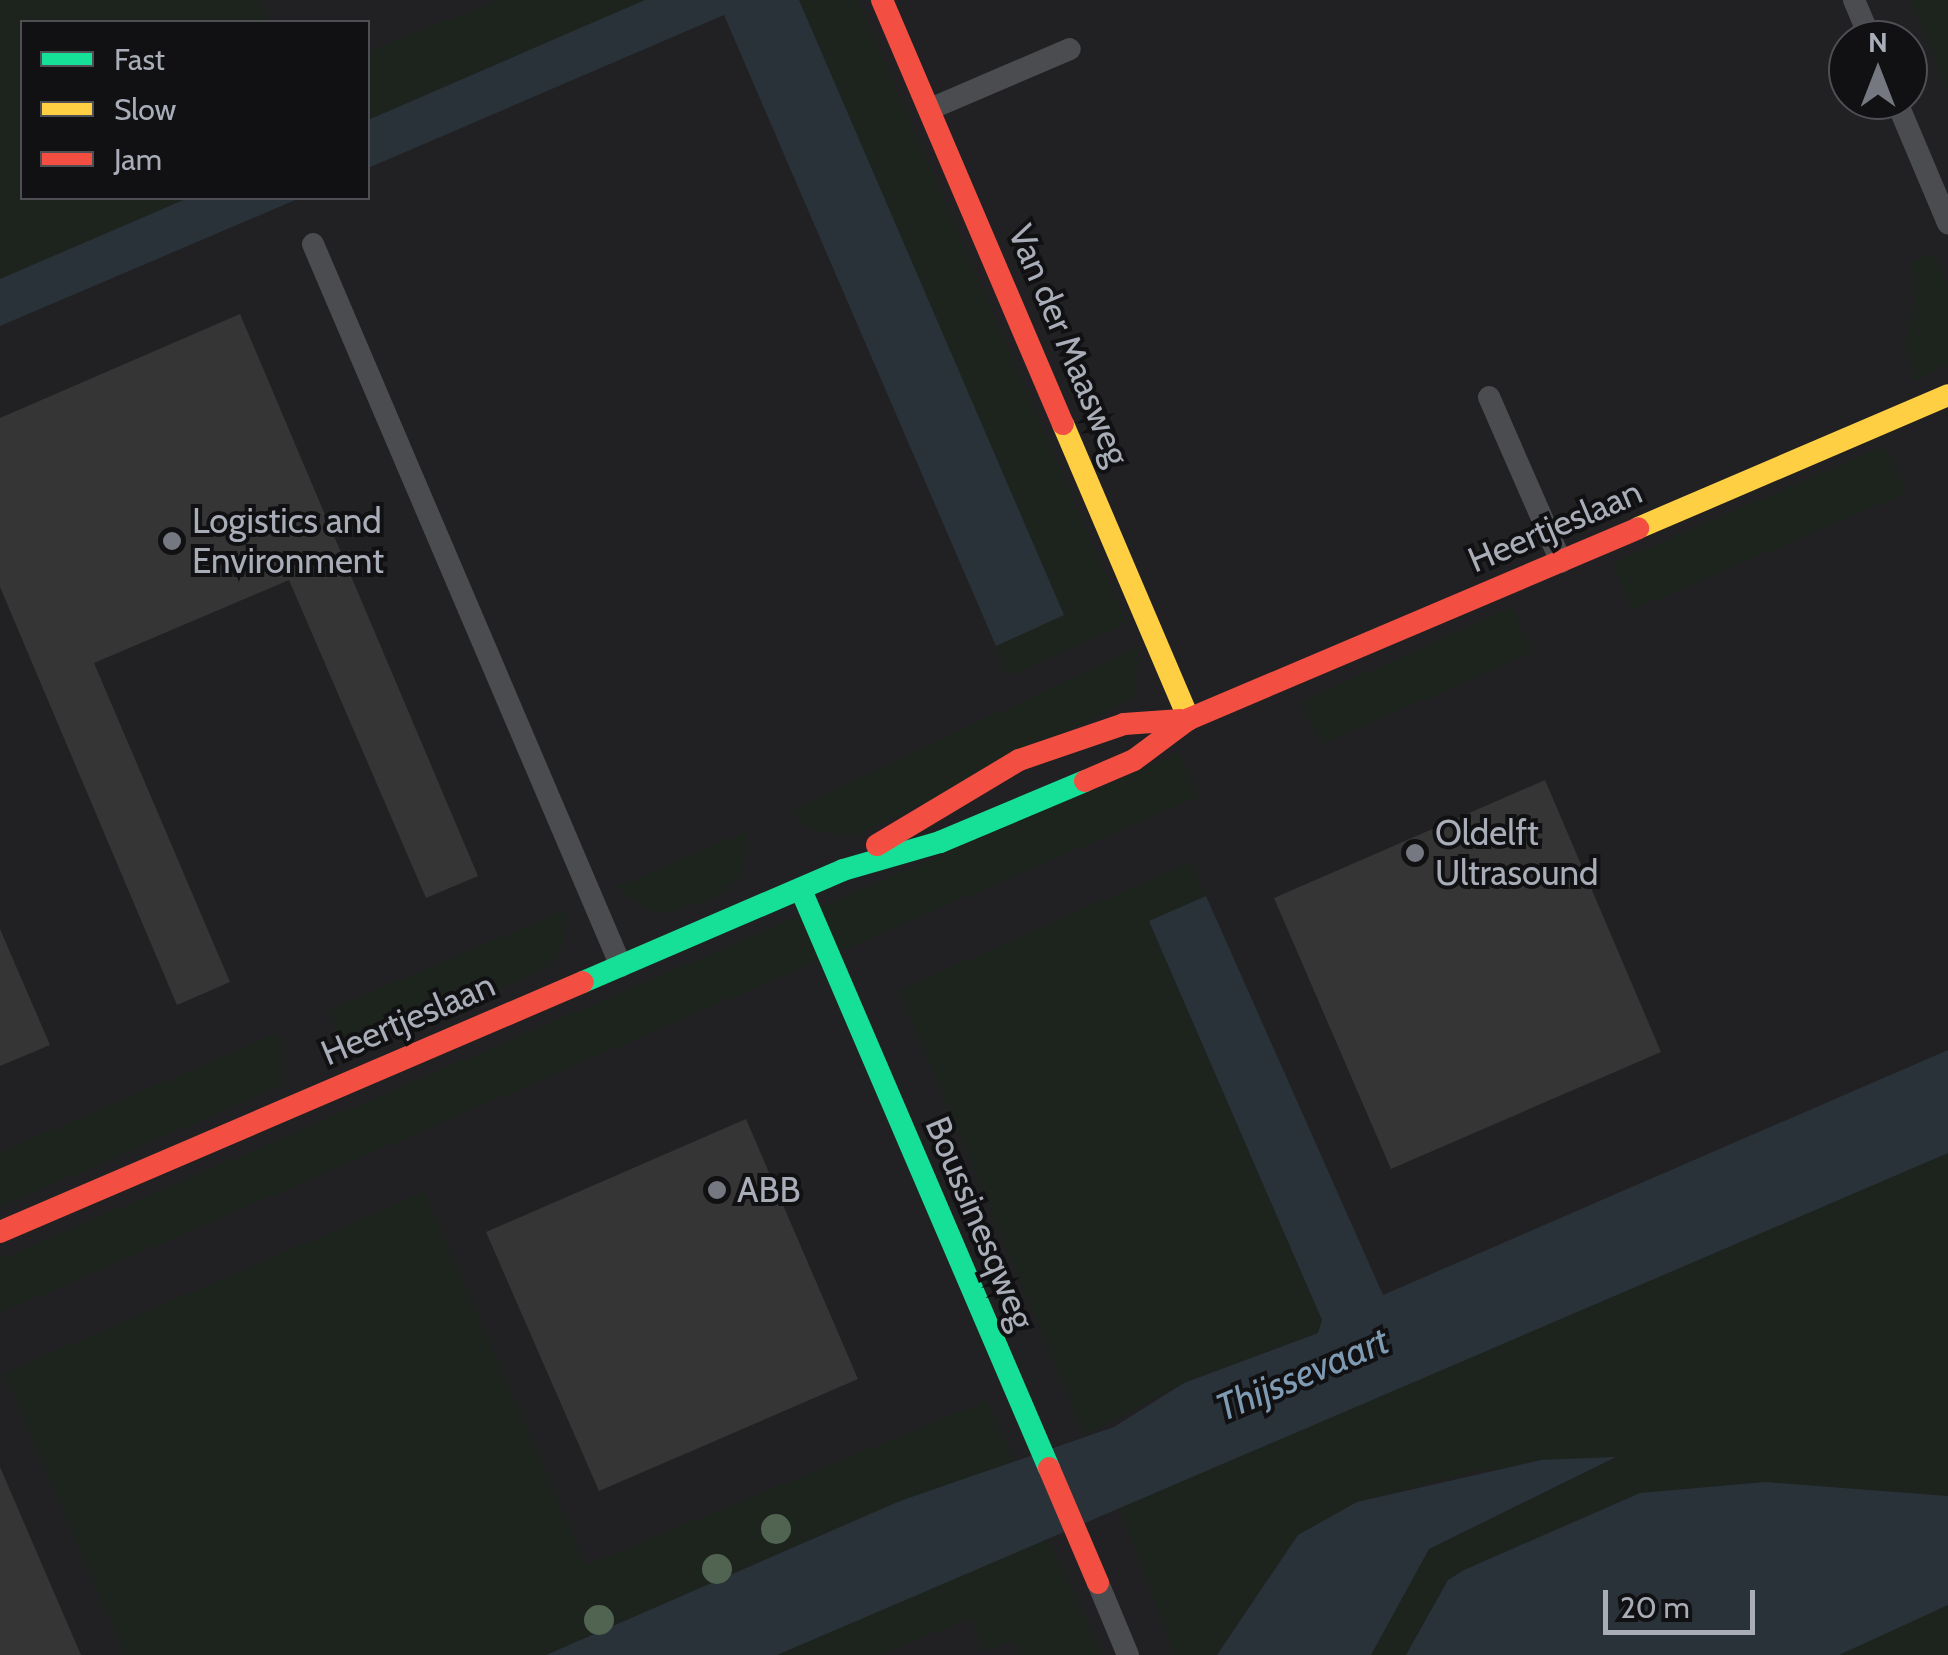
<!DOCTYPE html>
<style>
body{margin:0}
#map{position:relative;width:1948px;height:1655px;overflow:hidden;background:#171717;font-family:Cabin,sans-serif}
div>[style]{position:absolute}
.built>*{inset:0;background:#212123}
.green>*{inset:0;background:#1d241e}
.water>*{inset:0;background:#2a3239}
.building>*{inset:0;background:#353536}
.lane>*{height:22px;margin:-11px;padding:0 11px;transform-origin:11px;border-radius:11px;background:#4b4c50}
.fast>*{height:22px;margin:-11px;padding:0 11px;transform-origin:11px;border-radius:11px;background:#16e098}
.slow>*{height:22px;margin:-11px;padding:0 11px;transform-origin:11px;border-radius:11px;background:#ffcf43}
.jam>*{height:22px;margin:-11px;padding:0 11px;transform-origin:11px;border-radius:11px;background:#f24e42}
.trees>*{width:30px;height:30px;margin:-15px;border-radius:50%;background:#506451}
.dots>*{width:28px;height:28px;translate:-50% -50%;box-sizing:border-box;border:5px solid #111113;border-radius:50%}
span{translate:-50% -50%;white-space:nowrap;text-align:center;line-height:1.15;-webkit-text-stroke:8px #111113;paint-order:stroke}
.street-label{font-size:35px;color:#a8adb8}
.poi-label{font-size:35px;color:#a8adb8}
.left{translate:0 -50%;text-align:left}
.water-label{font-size:38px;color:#7f9bb3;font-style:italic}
.legend{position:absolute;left:20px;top:20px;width:350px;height:180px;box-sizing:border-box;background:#111113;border:2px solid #4d4f55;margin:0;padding:12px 18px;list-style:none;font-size:30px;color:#a8adb8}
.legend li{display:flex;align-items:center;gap:20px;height:50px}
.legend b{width:50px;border:2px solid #4d4f55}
.north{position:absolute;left:1828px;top:20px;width:100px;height:100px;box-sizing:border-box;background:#111113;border:2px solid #4d4f55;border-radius:50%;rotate:0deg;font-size:28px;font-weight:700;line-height:40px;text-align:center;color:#a8adb8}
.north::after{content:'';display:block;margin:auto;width:35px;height:45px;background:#757880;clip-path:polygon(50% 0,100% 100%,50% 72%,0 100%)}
.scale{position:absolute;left:1603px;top:1590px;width:152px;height:45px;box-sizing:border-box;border:5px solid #a8adb8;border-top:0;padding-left:12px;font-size:30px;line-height:35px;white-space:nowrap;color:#a8adb8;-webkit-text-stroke:8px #111113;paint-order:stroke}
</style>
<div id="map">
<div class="built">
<i style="clip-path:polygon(evenodd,0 0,1948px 0,1948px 1655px,0 1655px,0 0,22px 22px,368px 22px,368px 198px,22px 198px,22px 22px,0 0,1848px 40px,1908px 40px,1908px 100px,1848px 100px,1848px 40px)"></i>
</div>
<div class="green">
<i style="clip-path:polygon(0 0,259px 0,269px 22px,22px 22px,22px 198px,188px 198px,0 279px)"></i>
<i style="clip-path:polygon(499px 0,645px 0,368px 120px,368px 51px)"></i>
<i style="clip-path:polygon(799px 0,858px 0,1127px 624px,1007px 676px,996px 646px,1063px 614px)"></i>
<i style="clip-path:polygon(1910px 0,1948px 0,1948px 89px)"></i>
<i style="clip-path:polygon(1935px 253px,1948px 287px,1948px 365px,1915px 381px,1905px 343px,1916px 303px,1911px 263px)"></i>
<i style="clip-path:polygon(1885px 446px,1906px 493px,1632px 610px,1613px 563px)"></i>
<i style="clip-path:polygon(1512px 607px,1532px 653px,1322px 744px,1301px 702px)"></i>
<i style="clip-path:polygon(1139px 646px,1135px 698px,857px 836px,812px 831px,790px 811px)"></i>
<i style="clip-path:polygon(1179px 753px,1198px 797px,0 1313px,0 1259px)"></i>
<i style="clip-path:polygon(748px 831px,742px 874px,717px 898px,654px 915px,616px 887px)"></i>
<i style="clip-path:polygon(1190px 862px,1206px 896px,1149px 922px,1322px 1320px,1318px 1333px,1184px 1383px,1085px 1436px,899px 990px)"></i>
<i style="clip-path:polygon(568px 909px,561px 952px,547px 968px,363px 1050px,338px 1033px,328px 1010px)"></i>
<i style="clip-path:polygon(280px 1032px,283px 1085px,0 1207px,0 1152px)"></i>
<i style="clip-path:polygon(1948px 1153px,1948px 1496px,1765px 1482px,1640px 1493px,1464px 1570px,1448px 1580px,1406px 1655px,1371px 1655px,1429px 1549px,1616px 1458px,1478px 1471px,1357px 1502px,1298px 1535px,1217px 1655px,1175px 1655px,1119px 1508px)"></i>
<i style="clip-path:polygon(424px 1192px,586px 1565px,986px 1401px,1017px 1466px,900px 1501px,546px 1655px,125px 1655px,4px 1373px)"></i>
<i style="clip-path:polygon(1048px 1538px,1103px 1655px,1022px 1655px,1014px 1640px,985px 1652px,969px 1618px,882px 1655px,777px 1655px)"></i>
<i style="clip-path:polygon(1948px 1605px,1948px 1655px,1839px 1655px,1873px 1634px)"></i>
</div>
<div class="water">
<i style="clip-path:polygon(645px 0,799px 0,1064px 615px,996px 646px,724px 15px,368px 168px,368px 120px)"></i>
<i style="clip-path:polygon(188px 198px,300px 198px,0 326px,0 279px)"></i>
<i style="clip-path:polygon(1206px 896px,1383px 1295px,1948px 1050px,1948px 1153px,777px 1655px,546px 1655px,900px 1501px,1114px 1427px,1184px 1383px,1318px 1333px,1322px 1320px,1149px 921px)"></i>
<i style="clip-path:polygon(1616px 1457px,1429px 1549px,1371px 1655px,1217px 1655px,1298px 1535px,1357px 1502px,1541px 1460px)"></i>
<i style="clip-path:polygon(1765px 1482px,1948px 1496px,1948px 1605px,1839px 1655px,1406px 1655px,1448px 1580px,1464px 1570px,1640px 1493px)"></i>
</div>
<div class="building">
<i style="clip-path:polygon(240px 314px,478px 876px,426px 898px,289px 580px,94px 663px,230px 982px,177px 1005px,0 587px,0 418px)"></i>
<i style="clip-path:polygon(1545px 780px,1661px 1052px,1391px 1169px,1274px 898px)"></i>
<i style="clip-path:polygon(0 929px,50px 1045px,0 1066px)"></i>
<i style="clip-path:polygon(746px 1119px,858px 1379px,599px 1491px,486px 1232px)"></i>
<i style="clip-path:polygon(0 1467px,81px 1655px,0 1655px)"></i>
</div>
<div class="lane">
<i style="left:1854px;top:0;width:43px;rotate:67deg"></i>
<i style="left:1896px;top:100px;width:134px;rotate:67.1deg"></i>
<i style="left:930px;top:109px;width:152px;rotate:-23.2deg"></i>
<i style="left:313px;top:244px;width:785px;rotate:66.9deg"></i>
<i style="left:1489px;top:397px;width:180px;rotate:66.4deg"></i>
<i style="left:1098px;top:1583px;width:78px;rotate:67.4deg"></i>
</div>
<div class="fast">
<i style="left:801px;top:890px;width:629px;rotate:66.78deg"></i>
<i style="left:583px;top:982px;width:283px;rotate:-23.3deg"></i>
<i style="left:843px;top:870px;width:101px;rotate:-16.1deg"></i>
<i style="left:940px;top:842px;width:157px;rotate:-22.8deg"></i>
</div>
<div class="slow">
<i style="left:1063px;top:424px;width:321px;rotate:66.9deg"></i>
<i style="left:1638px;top:528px;width:337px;rotate:-23.2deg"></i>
</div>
<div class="jam">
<i style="left:882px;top:0;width:461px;rotate:66.9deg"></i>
<i style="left:1085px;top:781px;width:53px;rotate:-23.2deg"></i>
<i style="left:1134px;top:760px;width:69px;rotate:-36.7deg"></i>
<i style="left:1189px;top:719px;width:488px;rotate:-23deg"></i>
<i style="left:877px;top:845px;width:165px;rotate:-30.9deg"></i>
<i style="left:1019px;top:760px;width:111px;rotate:-18.9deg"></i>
<i style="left:1124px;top:724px;width:57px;rotate:-4deg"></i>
<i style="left:0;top:1232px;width:634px;rotate:-23.21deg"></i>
<i style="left:1049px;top:1468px;width:125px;rotate:66.9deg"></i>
</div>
<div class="trees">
<i style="left:776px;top:1529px"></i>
<i style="left:717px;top:1569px"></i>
<i style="left:599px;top:1620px"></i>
</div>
<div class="dots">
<i style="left:172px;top:541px;background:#757880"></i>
<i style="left:1415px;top:853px;background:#757880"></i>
<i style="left:717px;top:1190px;background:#757880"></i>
</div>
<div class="street-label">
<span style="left:1069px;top:345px;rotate:67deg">Van der Maasweg</span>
<span style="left:1555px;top:526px;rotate:-23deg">Heertjeslaan</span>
<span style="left:408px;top:1019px;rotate:-23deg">Heertjeslaan</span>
<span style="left:980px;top:1223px;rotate:67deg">Boussinesqweg</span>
</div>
<div class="poi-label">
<span class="left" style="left:192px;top:541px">Logistics and<br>Environment</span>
<span class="left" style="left:1435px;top:853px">Oldelft<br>Ultrasound</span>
<span class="left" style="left:737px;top:1190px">ABB</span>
</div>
<div class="water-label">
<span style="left:1302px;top:1374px;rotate:-23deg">Thijssevaart</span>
</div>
<ul class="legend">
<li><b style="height:12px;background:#16e098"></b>Fast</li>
<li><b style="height:12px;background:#ffcf43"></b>Slow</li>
<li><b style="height:12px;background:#f24e42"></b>Jam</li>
</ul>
<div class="north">N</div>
<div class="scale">20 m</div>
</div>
